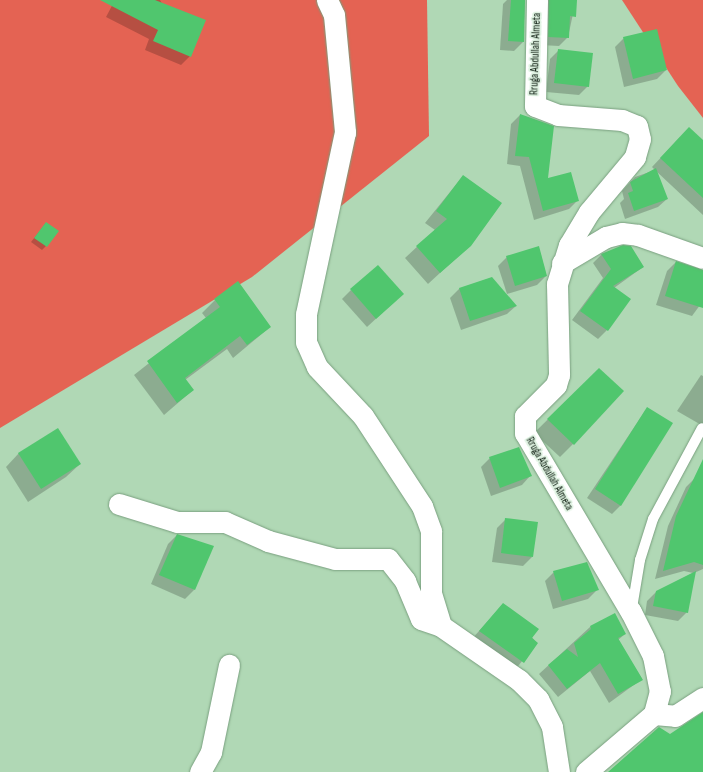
<!DOCTYPE html>
<style>
body{margin:0}
#map{position:relative;width:703px;height:772px;overflow:hidden;background:#b0d8b5;font-family:"Sofia Sans Condensed",sans-serif}
div>[style]{position:absolute}
.forest>*{inset:0;background:#e46353}
.shadow>*{inset:0;background:#0003}
.building>*{inset:0;background:#50c66e}
.roads{filter:drop-shadow(0 0 1px #799f7f) drop-shadow(0 0 1px #799f7f)}
.lane>*{height:10px;margin:-5px;padding:0 5px;transform-origin:5px;border-radius:5px;background:#fff}
.street>*{height:21px;margin:-10.5px;padding:0 10.5px;transform-origin:10.5px;border-radius:10.5px;background:#fff}
span{translate:-50% -50%;white-space:nowrap;text-align:center;line-height:1.15;-webkit-text-stroke:3.5px #def2e1;paint-order:stroke}
.street-label{font-size:11px;color:#0a190d}
</style>
<div id="map">
<div class="forest">
<i style="clip-path:polygon(0 0,427px 0,429px 136px,252px 277px,0 428px)"></i>
<i style="clip-path:polygon(622px 0,703px 0,703px 118px,678px 86px)"></i>
</div>
<div class="shadow">
<i style="clip-path:polygon(115px 0,160px 0,190px 56px,181px 65px,145px 50px,149px 39px,106px 17px)"></i>
<i style="clip-path:polygon(507px 0,525px 0,523px 42px,514px 51px,500px 50px,503px 4px)"></i>
<i style="clip-path:polygon(538px 0,576px 0,568px 37px,559px 46px,540px 45px)"></i>
<i style="clip-path:polygon(624px 38px,666px 70px,657px 79px,624px 87px,615px 47px)"></i>
<i style="clip-path:polygon(559px 50px,588px 86px,579px 95px,546px 92px,550px 59px)"></i>
<i style="clip-path:polygon(520px 115px,547px 179px,578px 200px,569px 209px,534px 220px,520px 166px,507px 164px,511px 124px)"></i>
<i style="clip-path:polygon(680px 137px,703px 141px,703px 215px,656px 171px,667px 199px,658px 207px,625px 219px,620px 203px,624px 199px,622px 191px,635px 177px,655px 170px,652px 167px)"></i>
<i style="clip-path:polygon(463px 176px,465px 250px,428px 284px,405px 258px,435px 230px,425px 223px)"></i>
<i style="clip-path:polygon(46px 223px,46px 246px,42px 250px,31px 242px)"></i>
<i style="clip-path:polygon(602px 254px,643px 267px,614px 288px,607px 330px,598px 339px,572px 320px,603px 278px,593px 263px)"></i>
<i style="clip-path:polygon(507px 257px,546px 276px,537px 285px,507px 294px,498px 266px)"></i>
<i style="clip-path:polygon(676px 262px,703px 270px,703px 301px,692px 316px,656px 305px,667px 271px)"></i>
<i style="clip-path:polygon(491px 278px,516px 306px,507px 314px,461px 330px,450px 298px,459px 289px)"></i>
<i style="clip-path:polygon(351px 290px,393px 303px,367px 327px,342px 299px)"></i>
<i style="clip-path:polygon(215px 300px,270px 327px,233px 358px,227px 349px,185px 380px,193px 390px,164px 415px,134px 375px,206px 318px,202px 313px)"></i>
<i style="clip-path:polygon(599px 369px,573px 444px,560px 457px,534px 433px)"></i>
<i style="clip-path:polygon(701px 375px,703px 376px,703px 426px,677px 411px)"></i>
<i style="clip-path:polygon(647px 408px,621px 505px,612px 514px,587px 498px)"></i>
<i style="clip-path:polygon(19px 453px,80px 464px,66px 477px,28px 502px,6px 467px)"></i>
<i style="clip-path:polygon(490px 458px,530px 476px,522px 485px,491px 496px,481px 467px)"></i>
<i style="clip-path:polygon(695px 478px,703px 482px,703px 569px,694px 573px,687px 612px,678px 621px,645px 615px,647px 601px,656px 592px,693px 573px,684px 571px,655px 579px,668px 526px,686px 487px)"></i>
<i style="clip-path:polygon(506px 519px,532px 557px,523px 566px,492px 562px,497px 528px)"></i>
<i style="clip-path:polygon(177px 535px,194px 590px,185px 599px,151px 584px,168px 544px)"></i>
<i style="clip-path:polygon(554px 572px,597px 590px,588px 599px,553px 609px,545px 581px)"></i>
<i style="clip-path:polygon(503px 604px,537px 643px,514px 671px,471px 640px)"></i>
<i style="clip-path:polygon(590px 627px,625px 634px,618px 640px,642px 679px,609px 703px,590px 671px,558px 697px,539px 674px)"></i>
</div>
<div class="building">
<i style="clip-path:polygon(100px 0,155px 0,206px 20px,191px 57px,153px 41px,158px 30px)"></i>
<i style="clip-path:polygon(511px 0,525px 0,524px 42px,508px 41px)"></i>
<i style="clip-path:polygon(549px 0,577px 0,576px 17px,570px 16px,569px 38px,548px 37px)"></i>
<i style="clip-path:polygon(657px 29px,667px 70px,633px 79px,623px 37px)"></i>
<i style="clip-path:polygon(558px 49px,593px 53px,589px 87px,554px 83px)"></i>
<i style="clip-path:polygon(520px 114px,554px 126px,548px 178px,571px 172px,579px 201px,543px 211px,529px 157px,515px 156px)"></i>
<i style="clip-path:polygon(689px 127px,703px 140px,703px 198px,660px 158px)"></i>
<i style="clip-path:polygon(656px 168px,668px 199px,634px 211px,628px 193px,633px 191px,630px 182px)"></i>
<i style="clip-path:polygon(463px 175px,502px 203px,471px 246px,440px 273px,416px 246px,447px 219px,436px 211px)"></i>
<i style="clip-path:polygon(46px 222px,59px 231px,47px 247px,34px 238px)"></i>
<i style="clip-path:polygon(623px 245px,631px 246px,644px 267px,613px 286px,631px 299px,608px 331px,580px 311px,611px 269px,601px 254px)"></i>
<i style="clip-path:polygon(539px 246px,547px 276px,515px 286px,506px 256px)"></i>
<i style="clip-path:polygon(676px 261px,703px 270px,703px 308px,665px 296px)"></i>
<i style="clip-path:polygon(378px 265px,404px 294px,376px 319px,350px 289px)"></i>
<i style="clip-path:polygon(492px 277px,517px 306px,470px 321px,459px 288px)"></i>
<i style="clip-path:polygon(238px 281px,271px 327px,247px 345px,240px 336px,185px 378px,194px 390px,177px 403px,147px 361px,220px 307px,214px 299px)"></i>
<i style="clip-path:polygon(599px 368px,624px 391px,574px 445px,547px 419px)"></i>
<i style="clip-path:polygon(647px 407px,673px 423px,621px 506px,595px 489px)"></i>
<i style="clip-path:polygon(58px 428px,81px 464px,41px 489px,18px 453px)"></i>
<i style="clip-path:polygon(519px 447px,532px 476px,500px 488px,489px 457px)"></i>
<i style="clip-path:polygon(703px 459px,703px 565px,694px 562px,663px 571px,676px 516px)"></i>
<i style="clip-path:polygon(505px 518px,538px 522px,533px 557px,501px 553px)"></i>
<i style="clip-path:polygon(177px 534px,214px 546px,195px 590px,159px 575px)"></i>
<i style="clip-path:polygon(587px 562px,599px 590px,562px 601px,553px 571px)"></i>
<i style="clip-path:polygon(696px 571px,688px 613px,653px 606px,656px 591px)"></i>
<i style="clip-path:polygon(503px 603px,539px 629px,532px 638px,538px 643px,524px 663px,479px 631px)"></i>
<i style="clip-path:polygon(615px 613px,626px 634px,618px 638px,643px 680px,618px 694px,600px 663px,567px 689px,548px 665px,567px 649px,578px 657px,574px 643px,591px 629px,590px 626px)"></i>
<i style="clip-path:polygon(703px 712px,703px 772px,608px 772px,659px 727px,670px 734px)"></i>
</div>
<div class="roads">
<div class="lane">
<i style="left:632px;top:608px;width:49px;rotate:-80.5deg"></i>
<i style="left:640px;top:560px;width:43px;rotate:-72.4deg"></i>
<i style="left:653px;top:519px;width:103px;rotate:-61.7deg"></i>
</div>
<div class="street">
<i style="left:327px;top:0;width:17px;rotate:65deg"></i>
<i style="left:334px;top:15px;width:118px;rotate:84.6deg"></i>
<i style="left:345px;top:132px;width:186px;rotate:102.1deg"></i>
<i style="left:306px;top:314px;width:28px;rotate:90deg"></i>
<i style="left:306px;top:342px;width:27px;rotate:66deg"></i>
<i style="left:317px;top:367px;width:67px;rotate:46.8deg"></i>
<i style="left:363px;top:416px;width:108px;rotate:56.8deg"></i>
<i style="left:422px;top:506px;width:27px;rotate:70deg"></i>
<i style="left:431px;top:531px;width:62px;rotate:90deg"></i>
<i style="left:431px;top:593px;width:34px;rotate:73deg"></i>
<i style="left:441px;top:626px;width:95px;rotate:34.7deg"></i>
<i style="left:519px;top:680px;width:27px;rotate:45deg"></i>
<i style="left:538px;top:699px;width:31px;rotate:63deg"></i>
<i style="left:552px;top:727px;width:46px;rotate:81.2deg"></i>
<i style="left:537px;top:0;width:106px;rotate:91.1deg"></i>
<i style="left:535px;top:106px;width:25px;rotate:21deg"></i>
<i style="left:558px;top:115px;width:64px;rotate:4.5deg"></i>
<i style="left:622px;top:120px;width:16px;rotate:22deg"></i>
<i style="left:637px;top:126px;width:13px;rotate:77deg"></i>
<i style="left:640px;top:139px;width:19px;rotate:106deg"></i>
<i style="left:635px;top:157px;width:72px;rotate:129.9deg"></i>
<i style="left:589px;top:212px;width:39px;rotate:121deg"></i>
<i style="left:569px;top:245px;width:41px;rotate:107.1deg"></i>
<i style="left:557px;top:284px;width:91px;rotate:88.7deg"></i>
<i style="left:559px;top:375px;width:10px;rotate:107deg"></i>
<i style="left:556px;top:385px;width:44px;rotate:135deg"></i>
<i style="left:525px;top:416px;width:17px;rotate:90deg"></i>
<i style="left:525px;top:433px;width:208px;rotate:59.4deg"></i>
<i style="left:631px;top:612px;width:49px;rotate:63.4deg"></i>
<i style="left:653px;top:656px;width:36px;rotate:79deg"></i>
<i style="left:660px;top:691px;width:24px;rotate:105deg"></i>
<i style="left:562px;top:263px;width:51px;rotate:-30.6deg"></i>
<i style="left:606px;top:237px;width:16px;rotate:-14deg"></i>
<i style="left:622px;top:233px;width:16px;rotate:7deg"></i>
<i style="left:638px;top:235px;width:69px;rotate:19.5deg"></i>
<i style="left:119px;top:504px;width:61px;rotate:17.2deg"></i>
<i style="left:177px;top:522px;width:48px"></i>
<i style="left:225px;top:522px;width:47px;rotate:23.8deg"></i>
<i style="left:268px;top:541px;width:69px;rotate:15deg"></i>
<i style="left:335px;top:559px;width:53px"></i>
<i style="left:388px;top:559px;width:28px;rotate:52deg"></i>
<i style="left:405px;top:581px;width:41px;rotate:67.2deg"></i>
<i style="left:421px;top:619px;width:21px;rotate:19deg"></i>
<i style="left:200px;top:772px;width:23px;rotate:-61deg"></i>
<i style="left:211px;top:752px;width:89px;rotate:-78.3deg"></i>
<i style="left:586px;top:772px;width:89px;rotate:-40.5deg"></i>
<i style="left:654px;top:714px;width:21px;rotate:5deg"></i>
<i style="left:675px;top:716px;width:33px;rotate:-33deg"></i>
</div>
</div>
<div class="street-label">
<span style="left:536px;top:54px;rotate:-88deg">Rruga Abdullah Almeta</span>
<span style="left:549px;top:474px;rotate:60deg">Rruga Abdullah Almeta</span>
</div>
</div>
